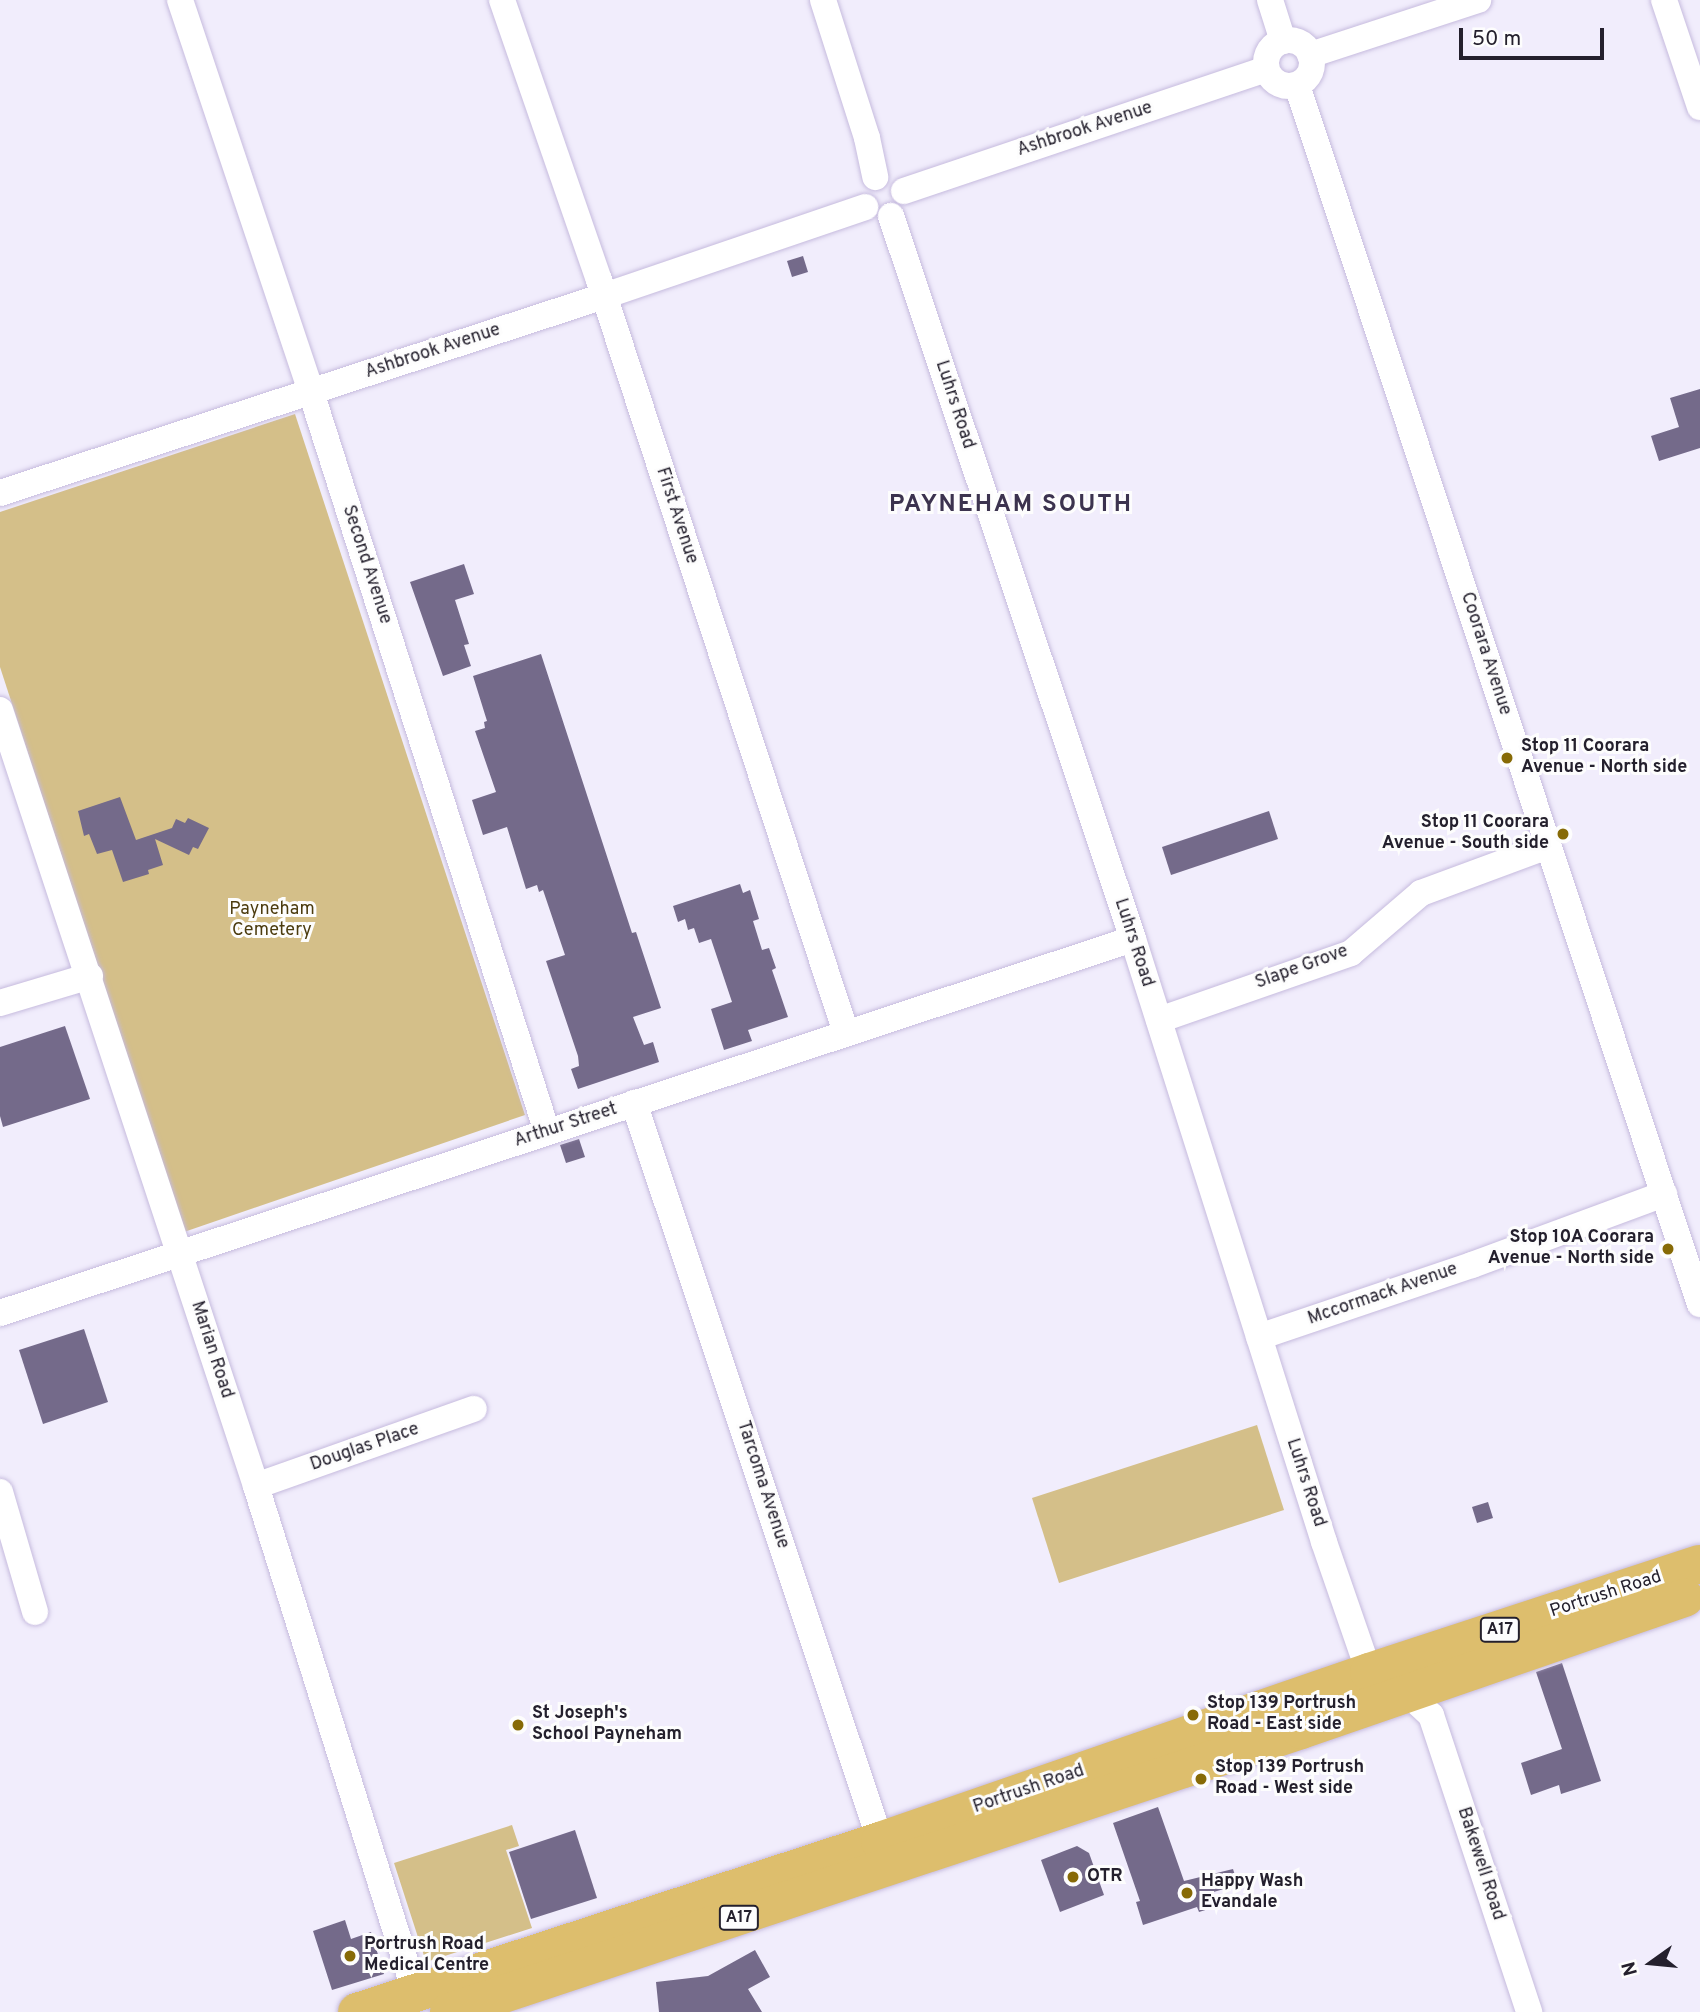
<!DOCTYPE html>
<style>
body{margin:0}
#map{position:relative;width:1700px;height:2012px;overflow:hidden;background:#f1edfc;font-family:Overpass,sans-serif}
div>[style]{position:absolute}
.green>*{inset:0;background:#d4bf89}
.building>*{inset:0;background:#746a8a}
.roads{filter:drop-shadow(0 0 2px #c6bbde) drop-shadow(0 0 2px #c6bbde)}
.minor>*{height:26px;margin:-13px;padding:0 13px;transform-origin:13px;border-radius:13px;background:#fff}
.minor>.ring{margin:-13px;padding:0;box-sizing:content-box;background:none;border:26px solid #fff;border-radius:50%}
.highway>*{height:38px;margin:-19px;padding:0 19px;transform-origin:19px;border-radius:19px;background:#ddbe6d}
.dots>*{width:19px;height:19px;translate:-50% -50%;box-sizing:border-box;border:4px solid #fdfdfd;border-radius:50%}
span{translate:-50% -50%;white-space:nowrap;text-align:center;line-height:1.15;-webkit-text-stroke:6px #fdfdfd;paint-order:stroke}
.shield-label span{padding:2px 5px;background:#fdfdfd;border:2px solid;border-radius:5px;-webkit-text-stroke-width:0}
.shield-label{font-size:16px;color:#24202d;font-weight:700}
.street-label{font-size:18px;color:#24202d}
.poi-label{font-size:18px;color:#24202d;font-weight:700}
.left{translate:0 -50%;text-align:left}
.right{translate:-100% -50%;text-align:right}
.park-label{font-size:18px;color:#4c3c0f}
.district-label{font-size:24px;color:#3c334f;font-weight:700;letter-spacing:2px}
.north{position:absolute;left:1616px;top:1928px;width:70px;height:70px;-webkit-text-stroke:5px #fdfdfd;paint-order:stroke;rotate:255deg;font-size:19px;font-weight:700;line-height:28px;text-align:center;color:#24202d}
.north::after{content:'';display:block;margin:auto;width:24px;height:32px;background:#24202d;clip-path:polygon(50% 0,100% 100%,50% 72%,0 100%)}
.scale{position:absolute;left:1459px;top:28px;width:145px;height:32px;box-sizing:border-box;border:4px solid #24202d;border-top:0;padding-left:9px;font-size:21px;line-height:24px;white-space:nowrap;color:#24202d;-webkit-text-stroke:5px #fdfdfd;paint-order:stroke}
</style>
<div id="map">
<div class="green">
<i style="clip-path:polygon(295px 414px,525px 1115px,184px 1232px,0 667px,0 512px)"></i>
<i style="clip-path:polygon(1257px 1425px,1284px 1510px,1059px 1583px,1032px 1498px)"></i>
<i style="clip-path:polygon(512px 1825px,519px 1846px,506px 1850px,532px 1928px,426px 1962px,394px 1863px)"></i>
</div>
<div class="building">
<i style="clip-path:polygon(803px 256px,808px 272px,792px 277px,787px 261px)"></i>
<i style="clip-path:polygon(1700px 389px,1700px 448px,1659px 461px,1651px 436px,1679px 427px,1670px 398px)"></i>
<i style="clip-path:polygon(464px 564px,474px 594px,455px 600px,469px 644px,464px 645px,471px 666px,443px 676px,410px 582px)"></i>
<i style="clip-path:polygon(541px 654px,632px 933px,636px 932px,661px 1008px,633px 1017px,644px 1045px,653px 1042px,659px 1062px,578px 1089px,571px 1069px,579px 1066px,578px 1056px,546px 961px,565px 955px,543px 890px,539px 892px,537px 885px,526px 889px,507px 827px,483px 835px,472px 800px,496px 792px,475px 731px,485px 728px,484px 722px,487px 721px,473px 676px)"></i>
<i style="clip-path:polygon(120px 797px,136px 840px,172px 828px,176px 819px,185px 823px,188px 818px,209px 828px,198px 849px,193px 847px,189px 855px,155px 839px,163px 865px,148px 870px,149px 874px,123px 882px,112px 850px,97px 854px,89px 834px,84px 836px,78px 811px)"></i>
<i style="clip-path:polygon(1269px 811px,1278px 839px,1171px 875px,1162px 847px)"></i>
<i style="clip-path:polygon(740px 884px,743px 893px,750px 890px,759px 919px,753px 921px,762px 950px,769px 948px,776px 968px,772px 970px,788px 1017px,748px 1030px,752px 1041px,724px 1050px,711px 1009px,732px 1002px,711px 939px,699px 943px,694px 928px,688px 930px,685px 919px,678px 922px,673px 906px)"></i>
<i style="clip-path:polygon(65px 1026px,90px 1099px,3px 1127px,0 1116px,0 1047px)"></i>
<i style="clip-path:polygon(579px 1139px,585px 1157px,566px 1163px,560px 1145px)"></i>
<i style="clip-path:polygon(84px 1329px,108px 1402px,43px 1424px,19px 1350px)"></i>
<i style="clip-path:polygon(1488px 1502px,1493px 1518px,1477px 1523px,1472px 1507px)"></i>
<i style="clip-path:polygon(1562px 1663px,1601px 1781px,1561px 1794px,1559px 1785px,1531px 1795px,1521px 1763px,1562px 1749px,1536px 1672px)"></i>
<i style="clip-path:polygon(1158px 1807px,1184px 1881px,1233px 1869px,1238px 1885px,1210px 1893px,1215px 1907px,1199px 1912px,1197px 1907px,1143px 1925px,1136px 1902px,1140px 1901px,1113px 1823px)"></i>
<i style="clip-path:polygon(575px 1830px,597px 1898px,531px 1919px,509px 1852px)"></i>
<i style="clip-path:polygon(1077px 1846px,1089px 1853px,1104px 1895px,1060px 1912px,1041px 1860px)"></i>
<i style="clip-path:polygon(345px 1920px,351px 1939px,371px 1932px,384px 1974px,332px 1990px,313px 1931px)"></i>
<i style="clip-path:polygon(755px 1950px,770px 1977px,748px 1989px,762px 2012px,659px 2012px,656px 1982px,708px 1976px)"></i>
</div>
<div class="roads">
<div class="minor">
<i style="left:180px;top:0;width:413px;rotate:71.5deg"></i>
<i style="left:311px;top:392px;width:777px;rotate:72.31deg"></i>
<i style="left:502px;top:0;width:296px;rotate:70.9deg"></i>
<i style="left:599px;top:280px;width:792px;rotate:71.84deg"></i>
<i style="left:823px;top:0;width:145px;rotate:72.3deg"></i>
<i style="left:867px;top:138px;width:40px;rotate:78deg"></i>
<i style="left:1270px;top:0;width:43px;rotate:72.4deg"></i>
<i style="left:1664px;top:0;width:113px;rotate:71.4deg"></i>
<i class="ring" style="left:1266px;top:40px;width:20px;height:20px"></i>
<i style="left:1310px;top:55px;width:177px;rotate:-18.1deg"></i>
<i style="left:1297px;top:85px;width:1284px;rotate:71.71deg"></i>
<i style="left:904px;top:191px;width:382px;rotate:-18.6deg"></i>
<i style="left:891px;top:216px;width:762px;rotate:71.49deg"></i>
<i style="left:1133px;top:939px;width:633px;rotate:72.42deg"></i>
<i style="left:1324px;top:1542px;width:138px;rotate:70.9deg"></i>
<i style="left:0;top:493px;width:635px;rotate:-18.06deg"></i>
<i style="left:604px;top:296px;width:276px;rotate:-18.8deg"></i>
<i style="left:0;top:710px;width:817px;rotate:71.74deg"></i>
<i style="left:256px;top:1486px;width:530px;rotate:72.56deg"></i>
<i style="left:0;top:1003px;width:94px;rotate:-16.7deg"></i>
<i style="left:1159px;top:1020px;width:203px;rotate:-19.2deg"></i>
<i style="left:1351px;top:953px;width:92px;rotate:-40.6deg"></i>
<i style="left:1421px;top:893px;width:135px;rotate:-20.3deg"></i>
<i style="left:634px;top:1103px;width:793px;rotate:71.54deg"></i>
<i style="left:0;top:1313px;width:1193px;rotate:-18.27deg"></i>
<i style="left:1259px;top:1337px;width:225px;rotate:-18.7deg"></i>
<i style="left:1472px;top:1265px;width:205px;rotate:-20.3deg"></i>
<i style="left:256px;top:1486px;width:231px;rotate:-19.5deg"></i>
<i style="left:0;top:1492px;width:125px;rotate:73.7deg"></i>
<i style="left:1407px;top:1693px;width:33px;rotate:43deg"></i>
<i style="left:1431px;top:1715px;width:313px;rotate:71.7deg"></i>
</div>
<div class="highway">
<i style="left:357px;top:2012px;width:550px;rotate:-18.11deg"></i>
<i style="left:880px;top:1841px;width:517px;rotate:-19.07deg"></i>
<i style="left:1369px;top:1672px;width:348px;rotate:-18.1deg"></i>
<i style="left:449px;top:2012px;width:897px;rotate:-18.31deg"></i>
<i style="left:1301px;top:1730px;width:406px;rotate:-19deg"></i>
</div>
</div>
<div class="dots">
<i style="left:1507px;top:758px;background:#876a06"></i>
<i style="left:1563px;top:834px;background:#876a06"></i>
<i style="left:1668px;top:1249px;background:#876a06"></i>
<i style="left:1193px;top:1715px;background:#876a06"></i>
<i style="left:518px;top:1725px;background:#876a06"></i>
<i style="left:1201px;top:1779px;background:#876a06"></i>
<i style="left:1073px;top:1877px;background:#876a06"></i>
<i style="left:1187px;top:1893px;background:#876a06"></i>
<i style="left:350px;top:1956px;background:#876a06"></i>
</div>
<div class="shield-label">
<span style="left:1500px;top:1630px">A17</span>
<span style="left:739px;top:1918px">A17</span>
</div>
<div class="street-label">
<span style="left:1085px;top:130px;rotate:-18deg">Ashbrook Avenue</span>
<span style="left:433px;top:352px;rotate:-18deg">Ashbrook Avenue</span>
<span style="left:954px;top:405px;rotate:72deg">Luhrs Road</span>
<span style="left:676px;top:516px;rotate:72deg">First Avenue</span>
<span style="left:366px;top:565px;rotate:72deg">Second Avenue</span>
<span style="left:1485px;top:654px;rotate:72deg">Coorara Avenue</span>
<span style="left:1133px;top:943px;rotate:72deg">Luhrs Road</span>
<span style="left:1302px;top:968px;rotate:-20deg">Slape Grove</span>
<span style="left:566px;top:1126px;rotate:-18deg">Arthur Street</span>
<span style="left:1383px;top:1295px;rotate:-19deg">Mccormack Avenue</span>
<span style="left:211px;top:1350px;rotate:72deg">Marian Road</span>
<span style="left:365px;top:1448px;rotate:-19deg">Douglas Place</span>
<span style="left:1305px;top:1483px;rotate:72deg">Luhrs Road</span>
<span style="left:762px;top:1485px;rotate:72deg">Tarcoma Avenue</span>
<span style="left:1606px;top:1595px;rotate:-18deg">Portrush Road</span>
<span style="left:1029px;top:1790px;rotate:-19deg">Portrush Road</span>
<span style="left:1480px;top:1864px;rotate:72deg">Bakewell Road</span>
</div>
<div class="poi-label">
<span class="left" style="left:1521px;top:758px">Stop 11 Coorara<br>Avenue - North side</span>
<span class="right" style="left:1549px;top:834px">Stop 11 Coorara<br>Avenue - South side</span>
<span class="right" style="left:1654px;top:1249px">Stop 10A Coorara<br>Avenue - North side</span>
<span class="left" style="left:1207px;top:1715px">Stop 139 Portrush<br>Road - East side</span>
<span class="left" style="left:532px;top:1725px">St Joseph's<br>School Payneham</span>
<span class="left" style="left:1215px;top:1779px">Stop 139 Portrush<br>Road - West side</span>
<span class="left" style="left:1087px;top:1877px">OTR</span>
<span class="left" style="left:1201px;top:1893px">Happy Wash<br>Evandale</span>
<span class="left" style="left:364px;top:1956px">Portrush Road<br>Medical Centre</span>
</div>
<div class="park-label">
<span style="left:272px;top:921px">Payneham<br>Cemetery</span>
</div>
<div class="district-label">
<span style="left:1011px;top:506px">PAYNEHAM SOUTH</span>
</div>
<div class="north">N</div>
<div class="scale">50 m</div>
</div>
